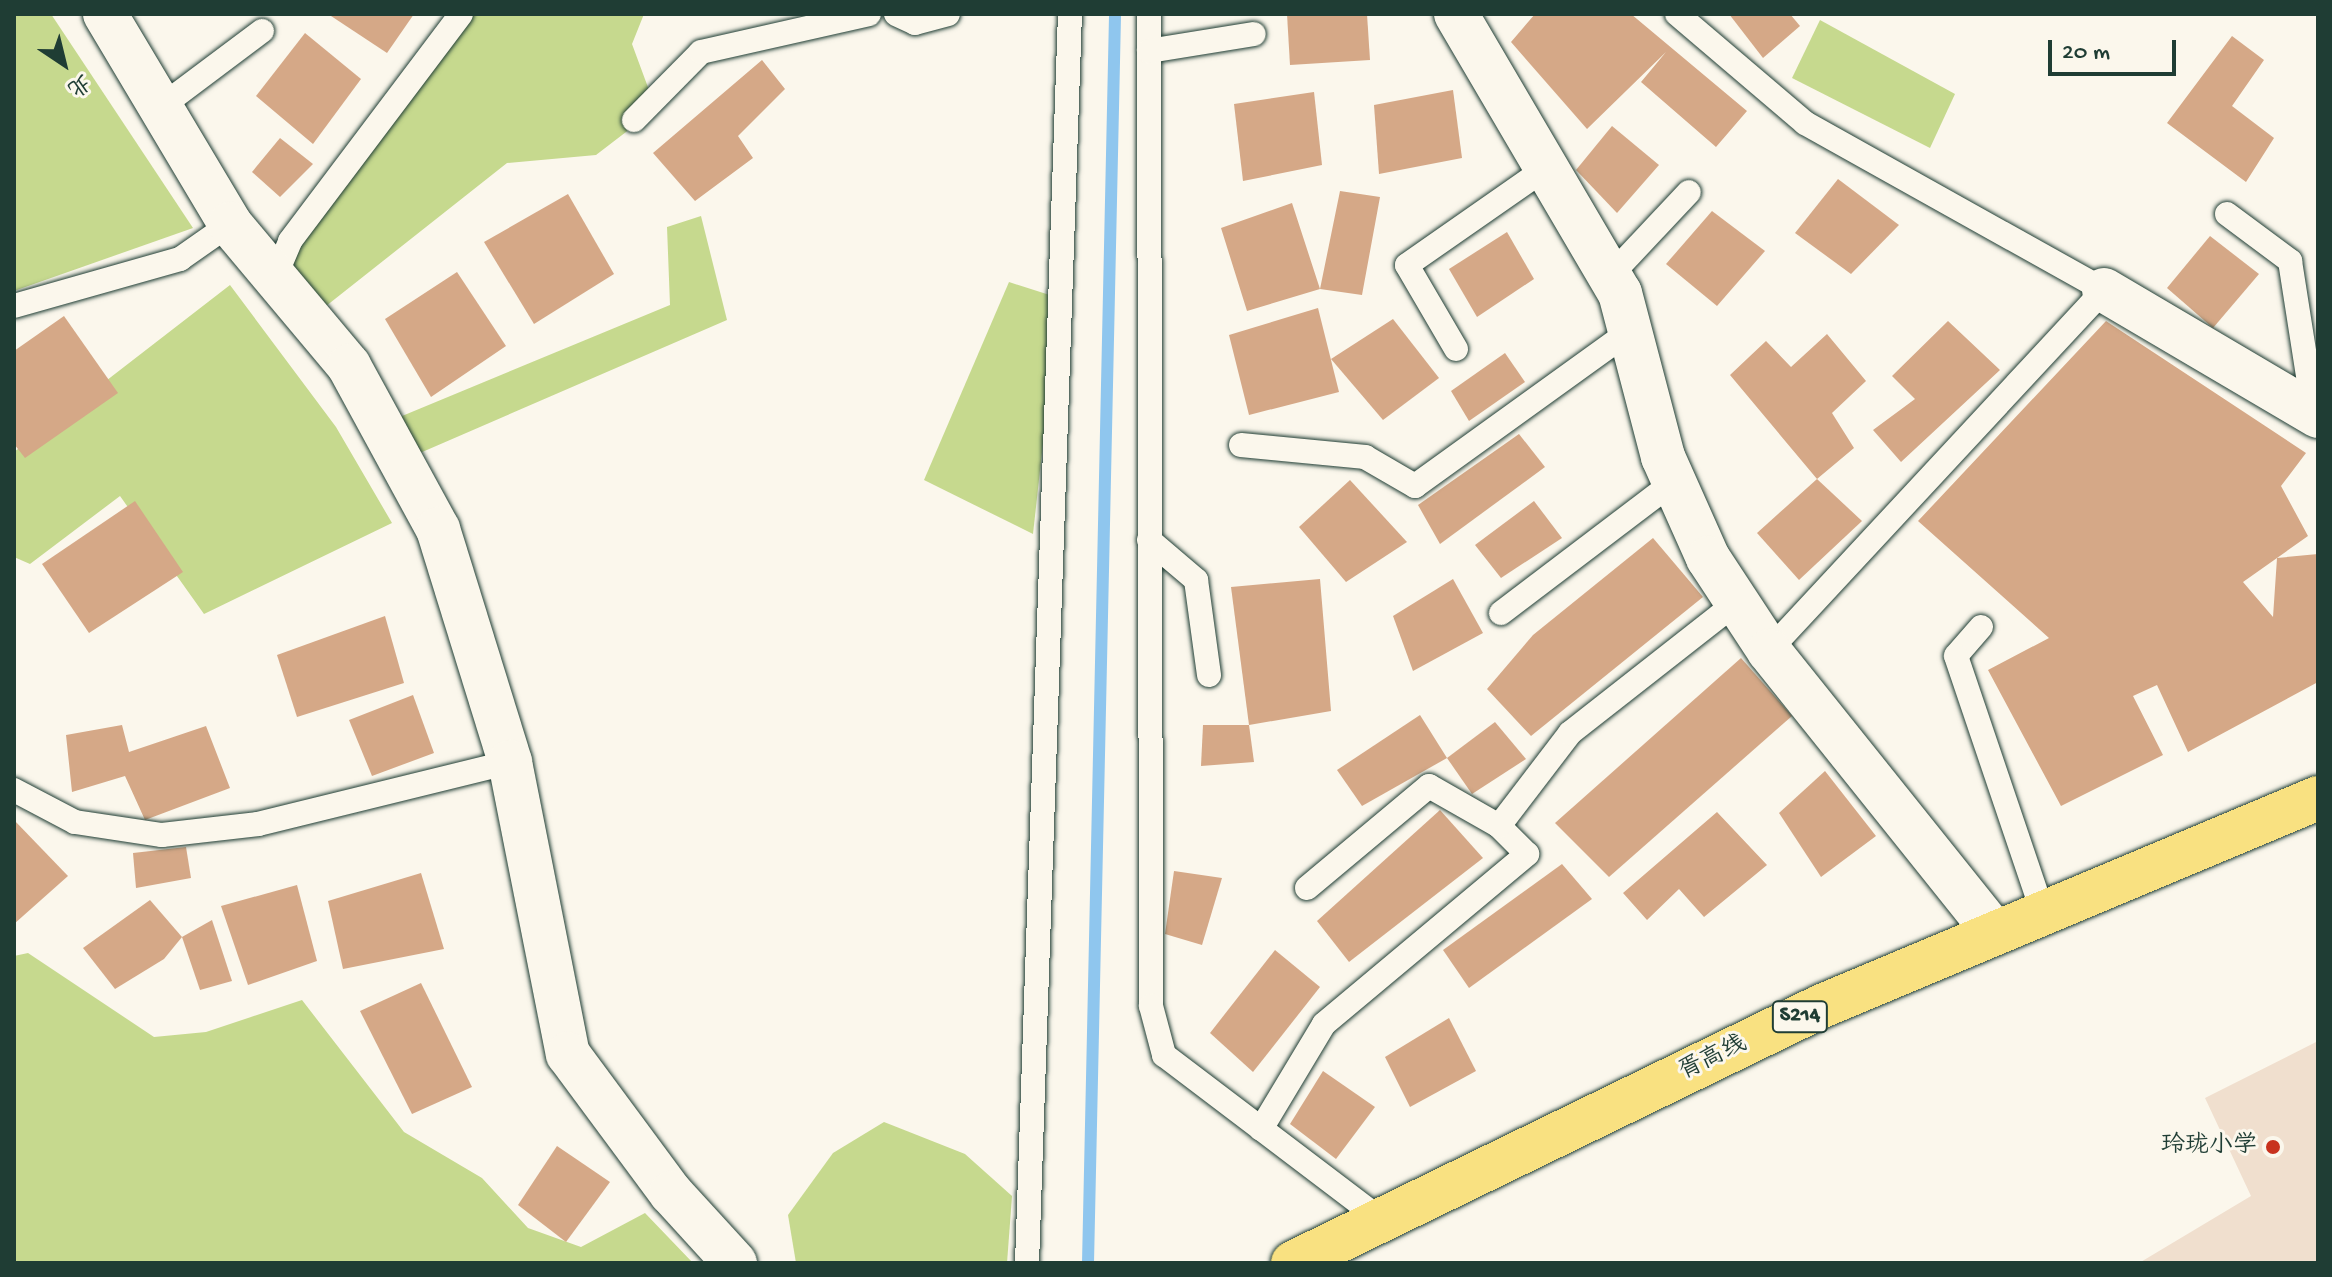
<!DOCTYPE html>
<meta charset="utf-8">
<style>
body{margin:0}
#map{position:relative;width:2332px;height:1277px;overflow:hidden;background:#fbf7ec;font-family:"Gochi Hand","LXGW WenKai TC",sans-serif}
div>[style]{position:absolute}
.built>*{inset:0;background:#f0dfce}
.green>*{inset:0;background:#c6d98e}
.stream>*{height:12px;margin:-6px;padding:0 6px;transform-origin:6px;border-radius:6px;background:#8fc6ee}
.building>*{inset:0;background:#d5a887}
.roads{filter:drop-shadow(0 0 2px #1f3d34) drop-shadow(0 0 2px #1f3d34)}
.service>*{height:24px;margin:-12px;padding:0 12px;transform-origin:12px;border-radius:12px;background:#fbf7ec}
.minor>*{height:44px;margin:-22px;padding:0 22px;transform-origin:22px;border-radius:22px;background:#fbf7ec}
.primary>*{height:44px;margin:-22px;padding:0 22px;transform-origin:22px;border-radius:22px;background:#f9e181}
.dots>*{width:22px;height:22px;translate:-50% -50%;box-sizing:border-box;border:4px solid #fbf7ec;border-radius:50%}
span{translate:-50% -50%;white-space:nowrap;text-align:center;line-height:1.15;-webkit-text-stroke:6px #fbf7ec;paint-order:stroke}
.shield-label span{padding:2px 6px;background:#fbf7ec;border:2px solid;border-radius:6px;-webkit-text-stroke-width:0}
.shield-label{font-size:22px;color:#1f3d34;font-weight:700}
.street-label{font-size:24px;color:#1f3d34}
.poi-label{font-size:24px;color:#1f3d34}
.right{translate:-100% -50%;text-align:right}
.frame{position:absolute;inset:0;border:16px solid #1f3d34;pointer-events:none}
.north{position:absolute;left:24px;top:24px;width:80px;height:80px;-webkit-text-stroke:6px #fbf7ec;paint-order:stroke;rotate:145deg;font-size:22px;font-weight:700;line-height:32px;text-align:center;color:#1f3d34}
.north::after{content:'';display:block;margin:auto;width:28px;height:36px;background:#1f3d34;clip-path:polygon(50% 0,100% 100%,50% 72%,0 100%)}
.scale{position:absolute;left:2048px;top:40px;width:128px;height:36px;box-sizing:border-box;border:4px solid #1f3d34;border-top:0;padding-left:10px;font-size:24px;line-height:28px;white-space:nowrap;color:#1f3d34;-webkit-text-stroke:6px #fbf7ec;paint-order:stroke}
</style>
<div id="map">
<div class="built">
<i style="clip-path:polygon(2318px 1041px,2318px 1263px,2139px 1263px,2251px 1196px,2205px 1098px)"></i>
</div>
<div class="green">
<i style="clip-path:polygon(14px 14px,51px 14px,193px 228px,14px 291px)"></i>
<i style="clip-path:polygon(459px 14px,644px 14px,632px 44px,656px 109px,596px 155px,507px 163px,321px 310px,287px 258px)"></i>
<i style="clip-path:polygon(1820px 20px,1955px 94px,1930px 148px,1792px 78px)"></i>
<i style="clip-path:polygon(701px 216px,727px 320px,413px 456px,390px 421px,670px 305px,667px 227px)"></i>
<i style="clip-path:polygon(1009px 282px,1059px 298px,1033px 534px,924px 480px)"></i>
<i style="clip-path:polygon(230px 285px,336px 427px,392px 523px,204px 614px,120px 496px,30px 564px,14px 557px,14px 452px)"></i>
<i style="clip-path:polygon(28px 953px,154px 1037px,206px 1032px,302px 1000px,404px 1132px,482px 1178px,528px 1228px,581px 1247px,645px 1213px,693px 1263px,14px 1263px,14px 956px)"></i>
<i style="clip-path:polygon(884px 1122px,965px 1154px,1012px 1196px,1007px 1263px,796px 1263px,788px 1215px,833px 1153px)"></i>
</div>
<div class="stream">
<i style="left:1088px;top:1263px;width:1249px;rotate:-88.76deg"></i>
</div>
<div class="building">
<i style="clip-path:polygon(328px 14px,414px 14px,387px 53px)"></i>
<i style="clip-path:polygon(1287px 14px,1367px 14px,1370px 60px,1290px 65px)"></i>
<i style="clip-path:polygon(1535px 14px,1631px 14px,1747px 111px,1716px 147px,1641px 82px,1666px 52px,1587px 129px,1511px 42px)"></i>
<i style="clip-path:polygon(1729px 14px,1790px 14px,1800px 26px,1763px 58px)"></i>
<i style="clip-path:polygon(305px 33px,361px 79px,313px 144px,256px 96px)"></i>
<i style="clip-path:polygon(2232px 36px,2264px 60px,2232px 106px,2274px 138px,2246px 182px,2167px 123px)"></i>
<i style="clip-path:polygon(762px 60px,785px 89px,738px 136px,753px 158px,695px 201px,653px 153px)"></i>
<i style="clip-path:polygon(1453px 90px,1462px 158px,1379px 174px,1374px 105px)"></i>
<i style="clip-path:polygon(1314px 92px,1322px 165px,1243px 181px,1234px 104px)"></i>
<i style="clip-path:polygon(1612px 126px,1659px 165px,1617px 213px,1576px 170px)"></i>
<i style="clip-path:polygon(280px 138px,313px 164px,280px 197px,252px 172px)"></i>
<i style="clip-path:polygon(1838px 179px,1899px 225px,1851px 274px,1795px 233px)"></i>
<i style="clip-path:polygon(1340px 191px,1380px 197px,1362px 295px,1320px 289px,1247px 311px,1221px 228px,1292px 203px,1320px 289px)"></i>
<i style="clip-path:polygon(568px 194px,614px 274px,534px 324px,484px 242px)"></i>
<i style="clip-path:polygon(1712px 211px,1765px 251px,1717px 306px,1666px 264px)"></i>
<i style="clip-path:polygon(1507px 232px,1534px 279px,1477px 317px,1449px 269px)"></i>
<i style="clip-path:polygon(2210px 236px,2259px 274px,2213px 328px,2167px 288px)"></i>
<i style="clip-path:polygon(457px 272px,506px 346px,431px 397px,385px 319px)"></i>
<i style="clip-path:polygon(1318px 308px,1339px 392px,1249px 415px,1229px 335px)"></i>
<i style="clip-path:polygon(64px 316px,118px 393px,25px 458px,14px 444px,14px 351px)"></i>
<i style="clip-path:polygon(1393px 319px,1439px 378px,1383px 420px,1331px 359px)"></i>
<i style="clip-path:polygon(1948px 321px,2000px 370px,1901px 462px,1873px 430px,1915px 399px,1892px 376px)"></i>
<i style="clip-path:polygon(evenodd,2106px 321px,2306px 453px,2281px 486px,2308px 536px,2277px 558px,2318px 554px,2318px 682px,2188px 752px,2157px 685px,2133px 696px,2163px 755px,2061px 806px,1988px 670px,2049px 638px,1918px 521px,2106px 321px,2277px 558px,2273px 617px,2243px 582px,2277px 558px)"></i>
<i style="clip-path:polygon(1827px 334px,1866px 381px,1832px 413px,1854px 448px,1817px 479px,1730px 375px,1766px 341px,1791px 367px)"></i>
<i style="clip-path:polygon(1505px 353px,1525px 382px,1469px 421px,1451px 391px)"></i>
<i style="clip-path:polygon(1519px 434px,1545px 467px,1440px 544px,1418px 505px)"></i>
<i style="clip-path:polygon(1817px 479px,1862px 521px,1799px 580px,1757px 533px)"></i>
<i style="clip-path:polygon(1350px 480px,1407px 542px,1346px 582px,1299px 527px)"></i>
<i style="clip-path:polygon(135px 501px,183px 572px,89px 633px,42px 564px)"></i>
<i style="clip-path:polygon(1534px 501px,1562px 538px,1501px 578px,1475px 545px)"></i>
<i style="clip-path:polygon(1653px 538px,1703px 597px,1531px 736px,1487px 689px,1533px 635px)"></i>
<i style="clip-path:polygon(1320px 579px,1331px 711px,1249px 725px,1231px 587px)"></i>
<i style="clip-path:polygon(1453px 579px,1483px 633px,1413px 671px,1393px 616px)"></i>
<i style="clip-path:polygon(385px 616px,404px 683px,297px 717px,277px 655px)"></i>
<i style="clip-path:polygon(1741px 658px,1792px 716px,1609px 877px,1555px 823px)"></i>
<i style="clip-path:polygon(413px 695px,434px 753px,372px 776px,349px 720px)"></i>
<i style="clip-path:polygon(1420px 715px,1447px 758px,1362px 806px,1337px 770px)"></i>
<i style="clip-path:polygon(1495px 722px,1526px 759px,1472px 794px,1447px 758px)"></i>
<i style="clip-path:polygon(122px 725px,129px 752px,206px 726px,230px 788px,145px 820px,125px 776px,72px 792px,66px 735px)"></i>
<i style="clip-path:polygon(1203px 725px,1249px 725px,1254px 762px,1201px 766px)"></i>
<i style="clip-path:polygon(1825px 771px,1876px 836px,1821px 877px,1779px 813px)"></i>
<i style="clip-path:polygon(1440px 810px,1483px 858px,1349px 962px,1317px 921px)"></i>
<i style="clip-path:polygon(1717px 812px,1767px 865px,1704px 917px,1679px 889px,1647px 920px,1623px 893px)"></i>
<i style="clip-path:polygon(14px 820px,68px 876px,14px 924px)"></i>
<i style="clip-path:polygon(186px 847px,191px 878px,136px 888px,133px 853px)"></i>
<i style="clip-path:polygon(1562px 864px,1592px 899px,1469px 988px,1443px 950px)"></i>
<i style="clip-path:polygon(1174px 871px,1222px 878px,1202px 945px,1165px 934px)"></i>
<i style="clip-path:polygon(421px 873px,444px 949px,343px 969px,328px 901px)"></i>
<i style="clip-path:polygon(297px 885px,317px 961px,248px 985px,221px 906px)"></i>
<i style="clip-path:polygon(150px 900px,182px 937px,164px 959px,115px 989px,83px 948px)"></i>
<i style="clip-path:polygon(212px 920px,232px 981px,200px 990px,182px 937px)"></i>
<i style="clip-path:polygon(1275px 950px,1320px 987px,1253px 1072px,1210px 1033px)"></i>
<i style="clip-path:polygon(421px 983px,472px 1087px,412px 1114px,360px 1011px)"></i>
<i style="clip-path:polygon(1449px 1018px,1476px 1071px,1410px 1107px,1385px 1057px)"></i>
<i style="clip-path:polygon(1323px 1071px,1375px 1107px,1336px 1159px,1290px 1124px)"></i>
<i style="clip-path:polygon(557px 1146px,610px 1182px,566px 1242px,518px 1205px)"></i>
</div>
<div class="roads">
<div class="service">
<i style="left:896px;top:14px;width:21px;rotate:25deg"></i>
<i style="left:915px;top:23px;width:34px;rotate:-15deg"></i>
<i style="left:1149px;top:14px;width:992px;rotate:89.88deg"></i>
<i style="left:1151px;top:1006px;width:51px;rotate:75.1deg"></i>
<i style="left:1164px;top:1055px;width:273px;rotate:37.2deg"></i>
<i style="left:1677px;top:14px;width:168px;rotate:40.4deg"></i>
<i style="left:1805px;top:123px;width:342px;rotate:29.2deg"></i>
<i style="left:2104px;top:290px;width:492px;rotate:132.9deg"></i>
<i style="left:1149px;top:51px;width:106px;rotate:-9.2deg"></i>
<i style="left:162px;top:106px;width:125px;rotate:-36.9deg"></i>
<i style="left:634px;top:120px;width:95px;rotate:-45.4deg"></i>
<i style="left:701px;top:52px;width:172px;rotate:-12.7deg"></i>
<i style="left:2227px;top:214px;width:79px;rotate:36.7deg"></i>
<i style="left:2290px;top:261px;width:155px;rotate:81.1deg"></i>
<i style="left:1610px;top:276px;width:115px;rotate:-46.8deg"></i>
<i style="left:275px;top:277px;width:39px;rotate:-67deg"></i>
<i style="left:290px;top:241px;width:284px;rotate:-53deg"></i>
<i style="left:14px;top:306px;width:173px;rotate:-15.8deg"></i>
<i style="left:180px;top:259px;width:61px;rotate:-35deg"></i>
<i style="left:1456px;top:349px;width:97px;rotate:-120.3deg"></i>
<i style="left:1407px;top:265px;width:169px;rotate:-34.9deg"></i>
<i style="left:1241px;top:445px;width:125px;rotate:5.5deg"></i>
<i style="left:1365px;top:457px;width:58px;rotate:30.1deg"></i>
<i style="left:1415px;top:486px;width:266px;rotate:-35.8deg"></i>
<i style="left:1149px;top:540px;width:62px;rotate:40.4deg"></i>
<i style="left:1196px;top:580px;width:96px;rotate:82.2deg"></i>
<i style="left:1501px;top:613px;width:215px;rotate:-37.2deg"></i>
<i style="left:1981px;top:627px;width:38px;rotate:131deg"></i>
<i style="left:1956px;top:656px;width:271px;rotate:71.3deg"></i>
<i style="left:14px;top:790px;width:69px;rotate:27.7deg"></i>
<i style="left:75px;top:822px;width:88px;rotate:8.5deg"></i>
<i style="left:162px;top:835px;width:97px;rotate:-6.5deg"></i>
<i style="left:258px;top:824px;width:260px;rotate:-13.8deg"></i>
<i style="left:1307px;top:888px;width:159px;rotate:-39.9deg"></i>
<i style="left:1429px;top:786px;width:81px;rotate:29.7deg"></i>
<i style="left:1261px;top:1129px;width:122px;rotate:-59deg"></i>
<i style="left:1324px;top:1024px;width:265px;rotate:-39.9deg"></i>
<i style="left:1527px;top:854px;width:40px;rotate:-135deg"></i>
<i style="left:1499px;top:826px;width:117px;rotate:-52.6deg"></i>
<i style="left:1570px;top:733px;width:212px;rotate:-38.1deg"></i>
<i style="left:1027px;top:1263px;width:1250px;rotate:-88.03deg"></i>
</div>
<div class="minor">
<i style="left:105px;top:14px;width:244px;rotate:59.2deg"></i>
<i style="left:230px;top:224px;width:185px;rotate:50deg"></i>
<i style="left:349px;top:366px;width:186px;rotate:61.4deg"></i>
<i style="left:438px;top:529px;width:244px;rotate:72.8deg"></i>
<i style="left:510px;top:762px;width:298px;rotate:78.8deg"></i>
<i style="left:568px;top:1054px;width:173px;rotate:53.5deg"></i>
<i style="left:671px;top:1193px;width:95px;rotate:47.6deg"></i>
<i style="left:1456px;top:14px;width:324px;rotate:59.6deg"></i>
<i style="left:1620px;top:293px;width:170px;rotate:75.3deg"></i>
<i style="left:1663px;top:457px;width:111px;rotate:66deg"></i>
<i style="left:1708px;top:558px;width:111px;rotate:56.7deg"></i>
<i style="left:1769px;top:651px;width:361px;rotate:51.3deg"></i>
<i style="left:2104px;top:290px;width:248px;rotate:30.5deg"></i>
</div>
<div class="primary">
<i style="left:1293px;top:1263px;width:588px;rotate:-25.91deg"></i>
<i style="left:1822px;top:1006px;width:538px;rotate:-22.75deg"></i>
</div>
</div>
<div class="dots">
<i style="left:2273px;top:1147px;background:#c8321e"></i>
</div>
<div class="shield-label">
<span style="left:1800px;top:1017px">S214</span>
</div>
<div class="street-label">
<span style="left:1713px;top:1059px;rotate:-26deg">胥高线</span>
</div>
<div class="poi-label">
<span class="right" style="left:2257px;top:1147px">玲珑小学</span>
</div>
<div class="frame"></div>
<div class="north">北</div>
<div class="scale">20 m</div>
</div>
